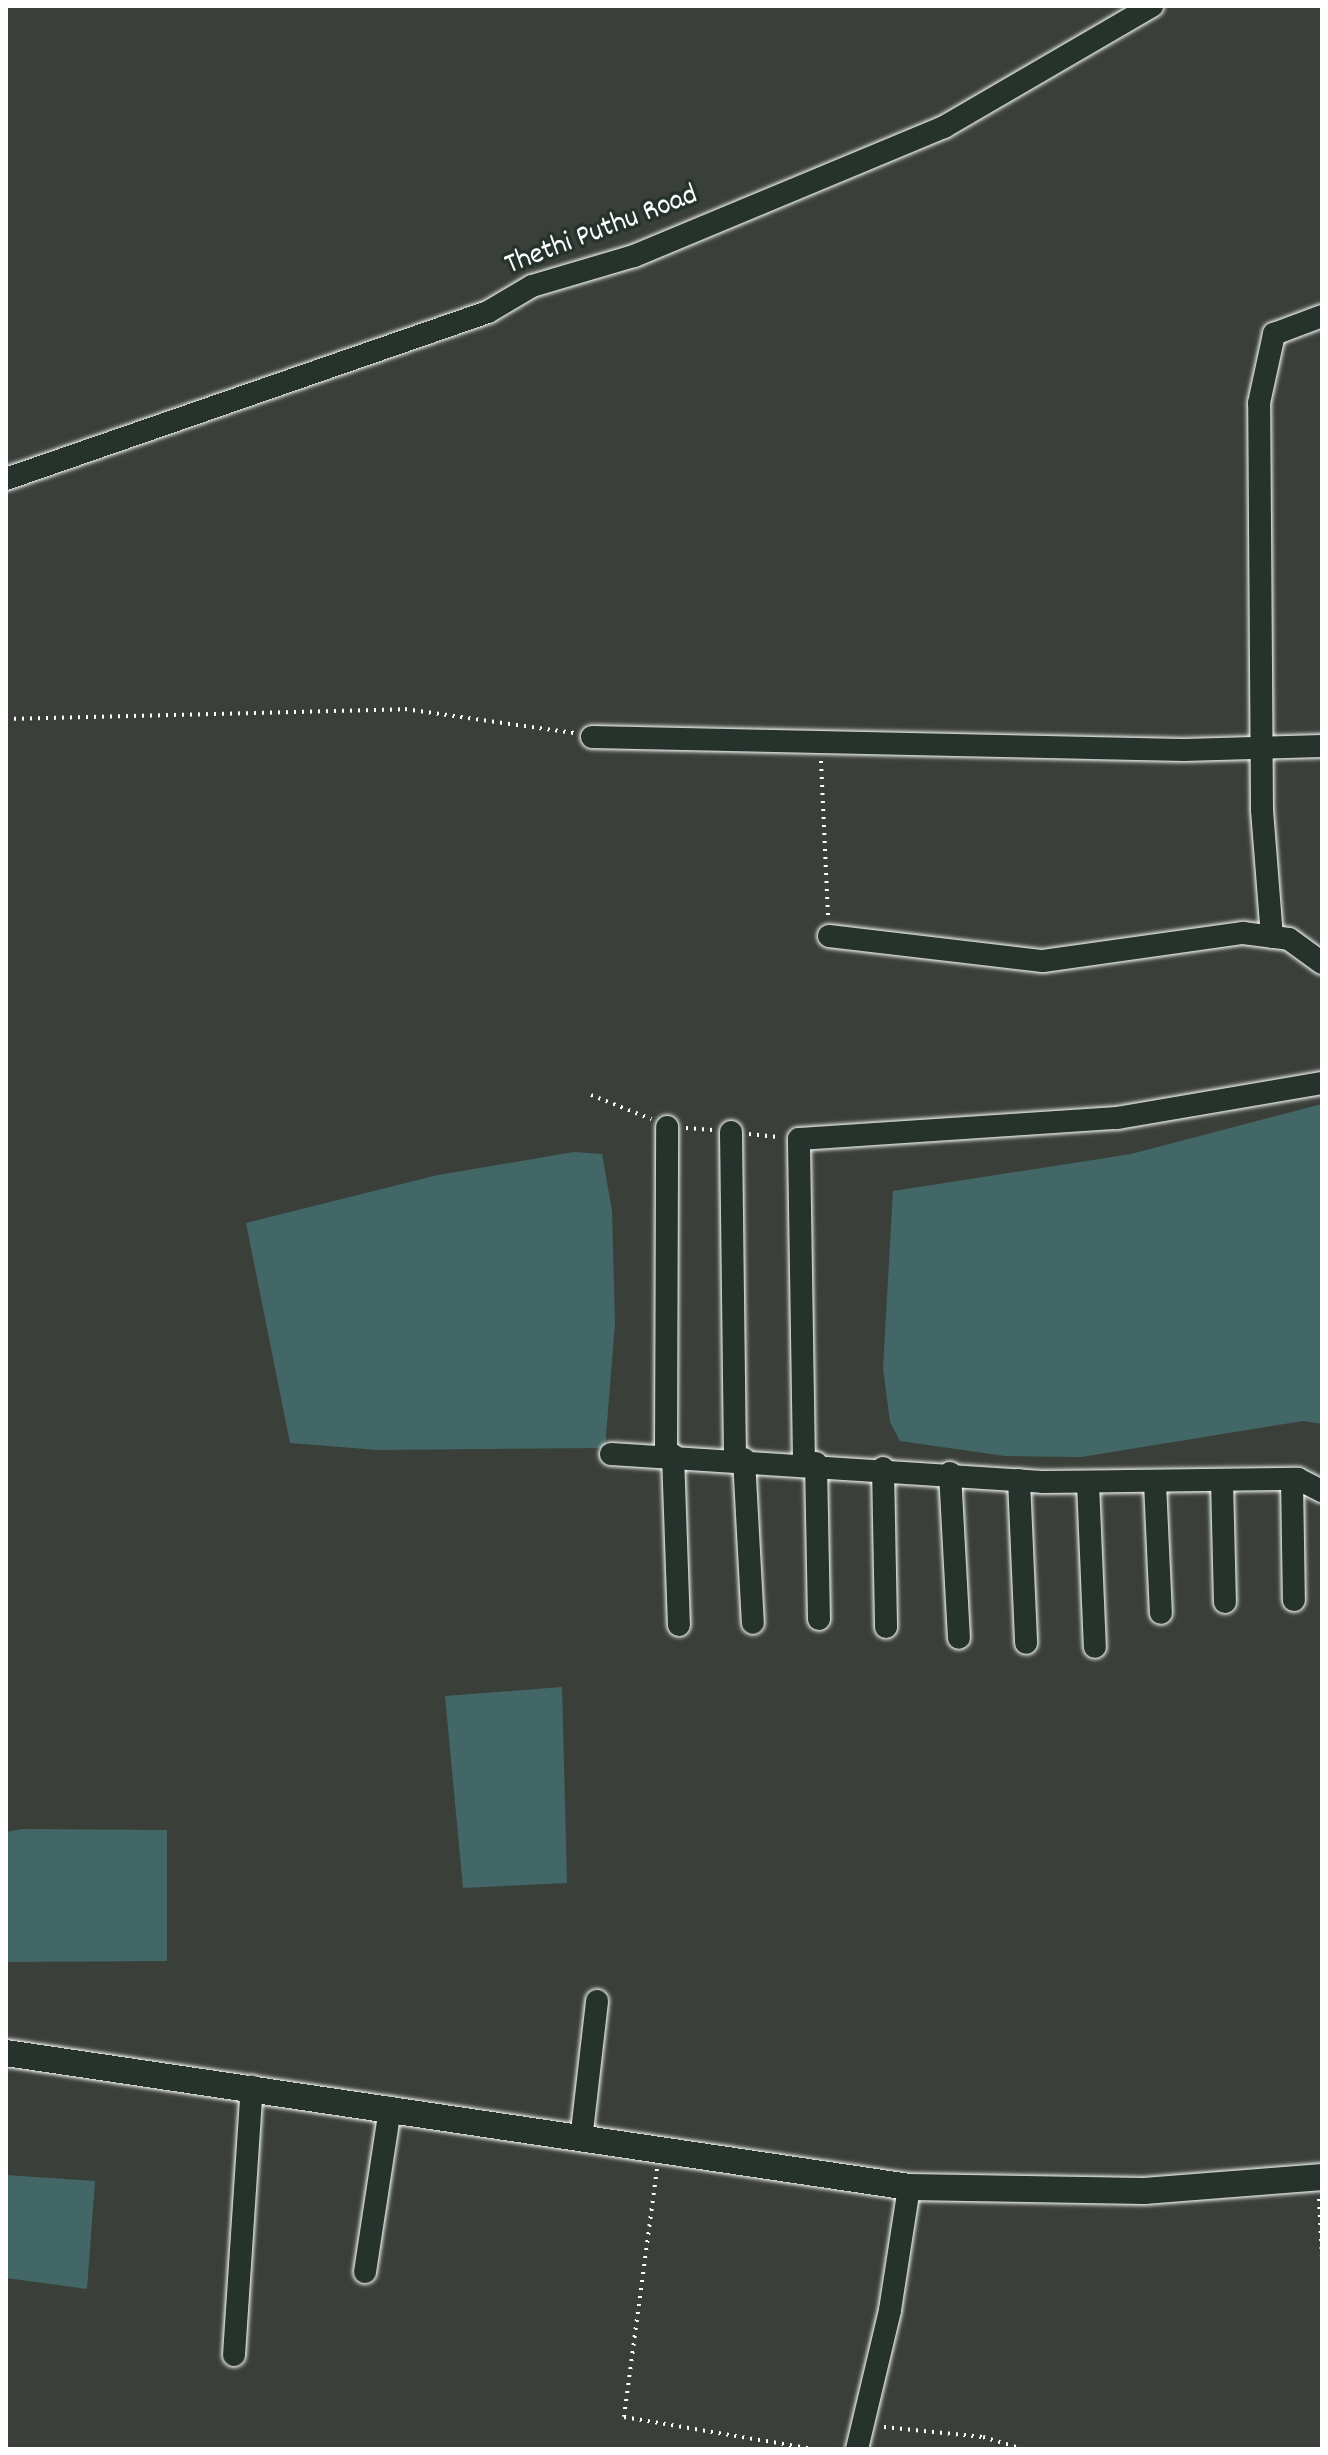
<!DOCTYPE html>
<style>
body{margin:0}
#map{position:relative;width:1328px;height:2455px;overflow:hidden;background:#3a4039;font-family:Dekko,sans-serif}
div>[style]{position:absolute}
.water>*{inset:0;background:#426766}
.path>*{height:4px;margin-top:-2px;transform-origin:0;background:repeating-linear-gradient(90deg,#fff 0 2px,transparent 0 8px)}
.roads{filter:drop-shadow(0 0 2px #fff) drop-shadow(0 0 2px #fff)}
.minor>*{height:22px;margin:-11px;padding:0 11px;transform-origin:11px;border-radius:11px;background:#26332d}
.major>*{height:26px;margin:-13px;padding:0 13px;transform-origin:13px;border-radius:13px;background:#26332d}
span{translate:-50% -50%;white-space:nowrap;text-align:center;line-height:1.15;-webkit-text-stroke:7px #26332d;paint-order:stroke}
.street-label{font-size:30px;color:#fff}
.frame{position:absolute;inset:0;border:8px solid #fff;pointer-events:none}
</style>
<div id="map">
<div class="water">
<i style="clip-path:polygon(1322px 1104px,1322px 1424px,1303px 1421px,1081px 1457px,1005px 1456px,900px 1441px,890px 1422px,883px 1368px,893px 1191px,1131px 1154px)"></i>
<i style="clip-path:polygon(574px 1152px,602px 1154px,612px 1211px,615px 1323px,605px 1448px,378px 1450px,290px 1443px,246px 1223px,438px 1175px)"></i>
<i style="clip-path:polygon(562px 1687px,567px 1883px,463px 1888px,445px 1696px)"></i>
<i style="clip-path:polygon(22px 1829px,167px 1830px,167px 1961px,6px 1962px,6px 1832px)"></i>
<i style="clip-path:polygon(6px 2175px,95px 2181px,87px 2289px,6px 2278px)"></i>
</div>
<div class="path">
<i style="left:6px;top:719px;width:399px;rotate:-1.4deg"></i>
<i style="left:405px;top:709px;width:171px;rotate:8.1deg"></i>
<i style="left:821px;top:761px;width:155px;rotate:87.4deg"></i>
<i style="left:591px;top:1095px;width:65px;rotate:21.8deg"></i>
<i style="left:686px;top:1128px;width:27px;rotate:4deg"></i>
<i style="left:749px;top:1134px;width:31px;rotate:6deg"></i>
<i style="left:657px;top:2169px;width:250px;rotate:97.6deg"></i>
<i style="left:624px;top:2417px;width:193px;rotate:9.6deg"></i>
<i style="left:1319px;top:2199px;width:60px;rotate:87.1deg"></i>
<i style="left:884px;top:2427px;width:100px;rotate:5.8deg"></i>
<i style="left:983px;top:2437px;width:42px;rotate:16.7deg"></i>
</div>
<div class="roads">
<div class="minor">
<i style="left:6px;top:479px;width:510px;rotate:-19.11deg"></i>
<i style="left:488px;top:312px;width:51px;rotate:-30.6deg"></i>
<i style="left:532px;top:286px;width:106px;rotate:-16.4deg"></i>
<i style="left:634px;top:256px;width:336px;rotate:-22.6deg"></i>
<i style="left:944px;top:127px;width:241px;rotate:-30.2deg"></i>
<i style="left:592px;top:737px;width:592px;rotate:1.26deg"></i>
<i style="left:1184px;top:750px;width:138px;rotate:-1.7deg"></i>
<i style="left:829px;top:936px;width:215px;rotate:6.7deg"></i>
<i style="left:1043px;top:961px;width:202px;rotate:-8deg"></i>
<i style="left:1243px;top:933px;width:46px;rotate:7.4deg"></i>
<i style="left:1289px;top:939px;width:41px;rotate:36deg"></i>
<i style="left:1272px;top:937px;width:127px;rotate:-94.5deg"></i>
<i style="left:1262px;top:810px;width:407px;rotate:-90.4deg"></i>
<i style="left:1259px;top:403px;width:71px;rotate:-77.7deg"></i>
<i style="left:1274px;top:334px;width:51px;rotate:-20.6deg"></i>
<i style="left:731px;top:1132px;width:326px;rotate:89.3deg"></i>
<i style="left:611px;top:1454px;width:432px;rotate:3.7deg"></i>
<i style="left:1042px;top:1482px;width:256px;rotate:-0.7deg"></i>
<i style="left:1298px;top:1479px;width:27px;rotate:27deg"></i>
<i style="left:666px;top:1455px;width:328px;rotate:-89.8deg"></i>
<i style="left:673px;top:1455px;width:170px;rotate:88deg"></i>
<i style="left:744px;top:1459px;width:164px;rotate:86.9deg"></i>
<i style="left:804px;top:1462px;width:323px;rotate:-90.9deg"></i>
<i style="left:799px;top:1139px;width:319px;rotate:-3.8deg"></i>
<i style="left:1117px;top:1118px;width:208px;rotate:-9.7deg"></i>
<i style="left:816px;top:1463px;width:156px;rotate:88.9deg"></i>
<i style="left:883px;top:1468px;width:159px;rotate:88.9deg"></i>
<i style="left:950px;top:1473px;width:165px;rotate:86.9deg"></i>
<i style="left:1292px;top:1479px;width:121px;rotate:89.1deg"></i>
<i style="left:1019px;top:1480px;width:163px;rotate:87.5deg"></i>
<i style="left:1222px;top:1481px;width:121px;rotate:88.6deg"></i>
<i style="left:1088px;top:1483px;width:164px;rotate:87.6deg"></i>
<i style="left:1155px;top:1483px;width:130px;rotate:87.4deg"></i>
<i style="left:581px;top:2140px;width:140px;rotate:-83.4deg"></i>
<i style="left:365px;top:2272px;width:166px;rotate:-81.3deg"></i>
<i style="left:234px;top:2355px;width:269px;rotate:-86.2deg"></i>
<i style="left:857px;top:2449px;width:143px;rotate:-76.6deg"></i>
<i style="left:890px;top:2310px;width:124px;rotate:-81.2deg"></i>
</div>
<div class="major">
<i style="left:6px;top:2053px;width:913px;rotate:8.44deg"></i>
<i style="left:909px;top:2187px;width:235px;rotate:1deg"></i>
<i style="left:1144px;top:2191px;width:179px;rotate:-4.5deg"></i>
</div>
</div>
<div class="street-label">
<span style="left:602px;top:232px;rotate:-21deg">Thethi Puthu Road</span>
</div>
<div class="frame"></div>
</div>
